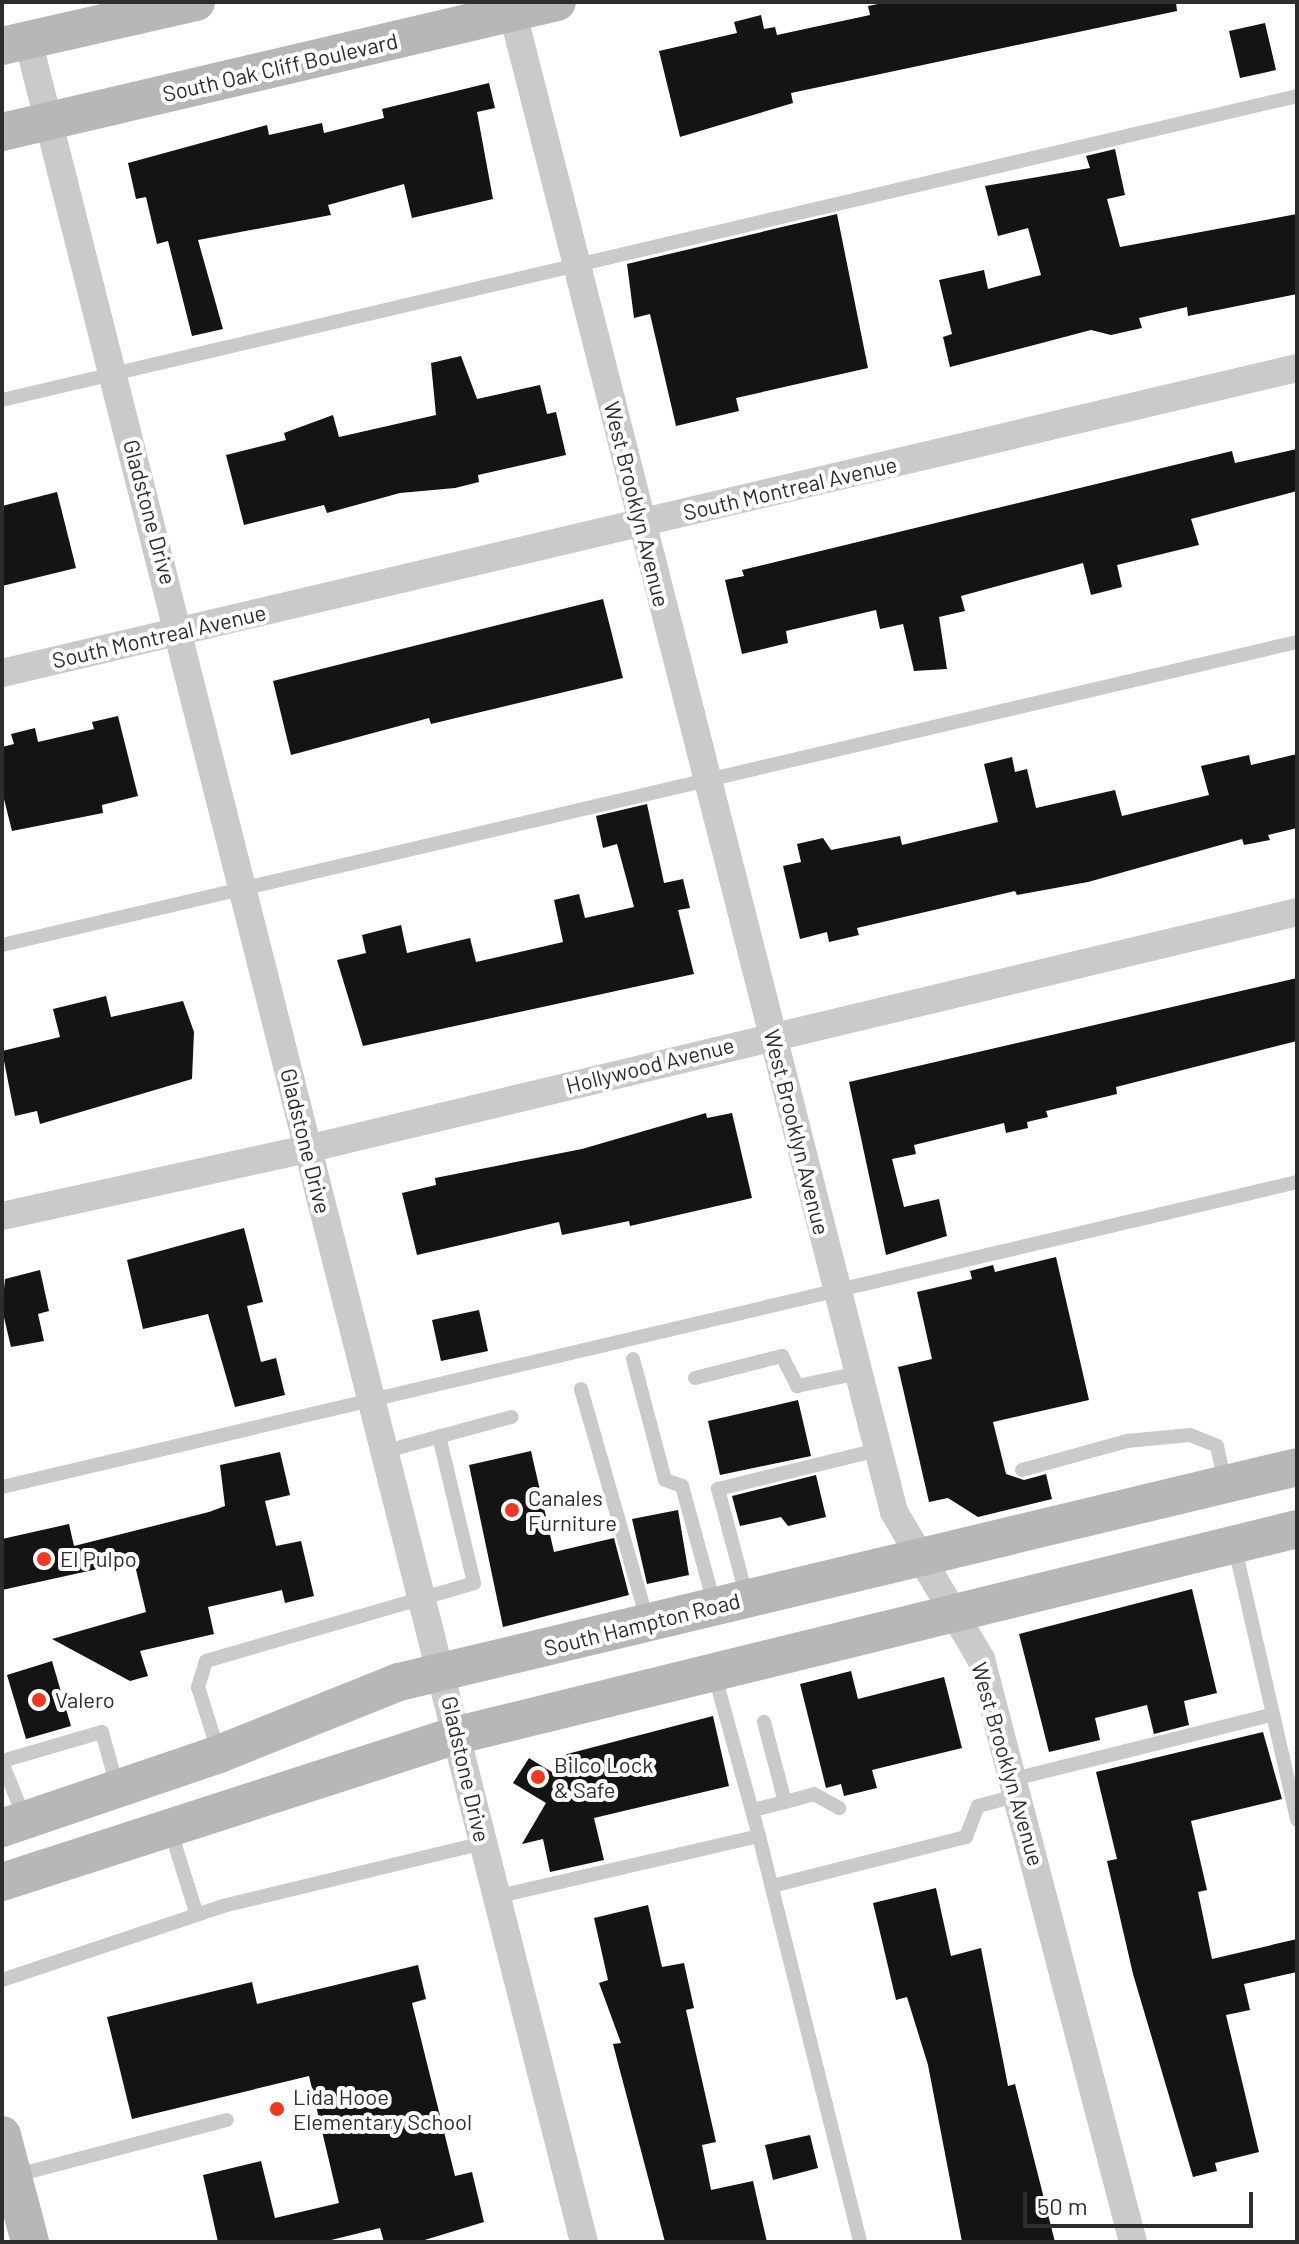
<!DOCTYPE html>
<style>
body{margin:0}
#map{position:relative;width:1299px;height:2244px;overflow:hidden;background:#fff;font-family:Barlow,sans-serif}
div>[style]{position:absolute}
.building>*{inset:0;background:#141414}
.lane>*{height:14px;margin:-7px;padding:0 7px;transform-origin:7px;border-radius:7px;background:#cacaca}
.street>*{height:28px;margin:-14px;padding:0 14px;transform-origin:14px;border-radius:14px;background:#cacaca}
.secondary>*{height:38px;margin:-19px;padding:0 19px;transform-origin:19px;border-radius:19px;background:#b7b7b7}
.dots>*{width:22px;height:22px;translate:-50% -50%;box-sizing:border-box;border:4px solid #fff;border-radius:50%}
span{translate:-50% -50%;white-space:nowrap;text-align:center;line-height:1.15;-webkit-text-stroke:8px #fff;paint-order:stroke}
.street-label{font-size:22px;color:#2d2d2d}
.poi-label{font-size:22px;color:#2d2d2d}
.left{translate:0 -50%;text-align:left}
.frame{position:absolute;inset:0;border:4px solid #2d2d2d;pointer-events:none}
.scale{position:absolute;left:1023px;top:2192px;width:230px;height:36px;box-sizing:border-box;border:4px solid #2d2d2d;border-top:0;padding-left:10px;font-size:24px;line-height:28px;white-space:nowrap;color:#2d2d2d;-webkit-text-stroke:6px #fff;paint-order:stroke}
</style>
<div id="map">
<div class="building">
<i style="clip-path:polygon(888px 2px,1176px 2px,1177px 11px,791px 93px,793px 103px,680px 137px,659px 51px,737px 33px,734px 22px,761px 15px,764px 29px,775px 27px,777px 35px,870px 15px,868px 6px)"></i>
<i style="clip-path:polygon(1265px 23px,1276px 70px,1240px 78px,1229px 31px)"></i>
<i style="clip-path:polygon(489px 83px,495px 108px,477px 112px,493px 199px,412px 218px,404px 184px,328px 205px,331px 215px,198px 240px,223px 329px,192px 336px,168px 241px,157px 244px,146px 197px,136px 199px,128px 163px,267px 125px,269px 135px,322px 123px,324px 133px,384px 118px,382px 109px)"></i>
<i style="clip-path:polygon(1115px 149px,1125px 195px,1107px 199px,1120px 247px,1297px 214px,1297px 294px,1188px 316px,1187px 307px,1139px 318px,1142px 328px,1111px 335px,1091px 330px,950px 367px,943px 337px,952px 334px,939px 280px,984px 270px,988px 289px,1041px 275px,1028px 228px,998px 236px,985px 186px,1090px 168px,1086px 156px)"></i>
<i style="clip-path:polygon(837px 214px,868px 368px,736px 398px,739px 411px,676px 426px,650px 314px,634px 318px,627px 264px)"></i>
<i style="clip-path:polygon(461px 356px,477px 399px,540px 385px,547px 414px,556px 412px,566px 455px,478px 475px,479px 482px,455px 488px,400px 493px,327px 513px,324px 505px,244px 525px,226px 455px,286px 440px,284px 433px,333px 415px,339px 437px,436px 415px,431px 363px)"></i>
<i style="clip-path:polygon(1297px 449px,1297px 491px,1191px 519px,1199px 545px,1117px 565px,1122px 587px,1091px 595px,1083px 563px,961px 596px,965px 611px,939px 617px,947px 669px,914px 671px,903px 624px,880px 629px,876px 610px,786px 631px,788px 643px,742px 654px,725px 580px,744px 576px,742px 570px,1232px 451px,1235px 463px)"></i>
<i style="clip-path:polygon(57px 492px,76px 568px,2px 586px,2px 506px)"></i>
<i style="clip-path:polygon(603px 599px,623px 678px,431px 724px,429px 718px,291px 755px,273px 681px)"></i>
<i style="clip-path:polygon(118px 716px,138px 796px,102px 805px,103px 813px,12px 831px,2px 791px,2px 747px,14px 744px,11px 734px,35px 728px,38px 742px,94px 729px,92px 722px)"></i>
<i style="clip-path:polygon(1297px 754px,1297px 828px,1268px 835px,1270px 840px,1244px 845px,1242px 839px,1088px 882px,1017px 895px,1015px 891px,857px 928px,859px 935px,829px 942px,827px 932px,800px 939px,783px 866px,801px 862px,797px 844px,823px 838px,831px 850px,900px 836px,902px 845px,998px 822px,984px 764px,1012px 757px,1015px 772px,1027px 769px,1036px 808px,1115px 790px,1122px 816px,1209px 795px,1201px 766px,1249px 755px,1251px 765px)"></i>
<i style="clip-path:polygon(647px 804px,664px 883px,683px 879px,690px 908px,678px 910px,694px 974px,363px 1046px,337px 960px,366px 953px,362px 935px,401px 925px,407px 953px,470px 938px,476px 962px,563px 942px,554px 900px,579px 894px,585px 918px,634px 907px,617px 844px,603px 848px,596px 816px)"></i>
<i style="clip-path:polygon(1297px 978px,1297px 1041px,1116px 1087px,1117px 1094px,1046px 1111px,1048px 1117px,1027px 1122px,1028px 1128px,1006px 1133px,1004px 1123px,914px 1145px,916px 1154px,892px 1159px,904px 1207px,939px 1199px,947px 1236px,886px 1255px,849px 1082px)"></i>
<i style="clip-path:polygon(106px 996px,111px 1017px,183px 1001px,194px 1032px,192px 1079px,40px 1124px,37px 1111px,15px 1116px,2px 1051px,60px 1037px,53px 1009px)"></i>
<i style="clip-path:polygon(706px 1113px,707px 1118px,732px 1113px,752px 1198px,630px 1226px,629px 1221px,562px 1235px,559px 1222px,417px 1255px,402px 1193px,436px 1185px,435px 1178px,582px 1149px)"></i>
<i style="clip-path:polygon(244px 1228px,263px 1302px,247px 1306px,261px 1362px,276px 1358px,285px 1395px,235px 1407px,208px 1314px,143px 1329px,127px 1260px)"></i>
<i style="clip-path:polygon(1056px 1257px,1089px 1400px,993px 1422px,1006px 1474px,1024px 1480px,1046px 1474px,1052px 1499px,978px 1517px,948px 1498px,929px 1502px,898px 1367px,932px 1359px,917px 1292px,972px 1279px,970px 1271px,993px 1265px,995px 1272px)"></i>
<i style="clip-path:polygon(40px 1270px,49px 1311px,38px 1314px,44px 1341px,11px 1347px,2px 1309px,5px 1279px)"></i>
<i style="clip-path:polygon(479px 1310px,488px 1351px,441px 1361px,432px 1320px)"></i>
<i style="clip-path:polygon(798px 1400px,811px 1456px,720px 1475px,708px 1421px)"></i>
<i style="clip-path:polygon(531px 1451px,554px 1552px,614px 1538px,629px 1595px,503px 1627px,469px 1465px)"></i>
<i style="clip-path:polygon(280px 1452px,290px 1495px,265px 1501px,276px 1546px,301px 1541px,314px 1596px,285px 1603px,282px 1590px,208px 1607px,214px 1634px,140px 1651px,148px 1676px,130px 1681px,52px 1639px,146px 1612px,134px 1561px,2px 1590px,2px 1539px,69px 1524px,74px 1546px,209px 1512px,225px 1506px,220px 1465px)"></i>
<i style="clip-path:polygon(816px 1475px,826px 1517px,788px 1526px,781px 1517px,740px 1526px,732px 1496px)"></i>
<i style="clip-path:polygon(678px 1510px,689px 1575px,647px 1584px,632px 1519px)"></i>
<i style="clip-path:polygon(1192px 1589px,1217px 1693px,1184px 1701px,1189px 1725px,1154px 1734px,1147px 1705px,1095px 1718px,1100px 1740px,1049px 1752px,1019px 1634px)"></i>
<i style="clip-path:polygon(52px 1661px,71px 1726px,26px 1739px,7px 1675px)"></i>
<i style="clip-path:polygon(851px 1671px,858px 1699px,944px 1677px,962px 1748px,872px 1770px,877px 1788px,844px 1796px,841px 1784px,826px 1788px,800px 1684px)"></i>
<i style="clip-path:polygon(713px 1716px,729px 1786px,594px 1818px,604px 1860px,550px 1872px,543px 1839px,522px 1844px,546px 1803px,513px 1783px,529px 1758px,555px 1774px,567px 1754px)"></i>
<i style="clip-path:polygon(1263px 1732px,1282px 1799px,1191px 1821px,1207px 1890px,1198px 1892px,1212px 1959px,1297px 1939px,1297px 1972px,1244px 1984px,1250px 2010px,1226px 2015px,1259px 2152px,1215px 2163px,1217px 2171px,1193px 2177px,1133px 1974px,1107px 1861px,1117px 1859px,1096px 1772px)"></i>
<i style="clip-path:polygon(936px 1888px,951px 1956px,981px 1948px,1008px 2086px,1015px 2084px,1055px 2242px,962px 2242px,928px 2065px,907px 1997px,896px 2000px,873px 1903px)"></i>
<i style="clip-path:polygon(648px 1905px,662px 1967px,684px 1963px,694px 2008px,686px 2010px,716px 2142px,702px 2145px,711px 2190px,753px 2181px,767px 2242px,665px 2242px,613px 2044px,621px 2043px,599px 1983px,608px 1980px,594px 1918px)"></i>
<i style="clip-path:polygon(418px 1965px,426px 1999px,412px 2003px,455px 2176px,472px 2172px,484px 2222px,418px 2242px,384px 2242px,380px 2228px,323px 2242px,218px 2242px,203px 2175px,261px 2161px,275px 2218px,339px 2203px,309px 2076px,132px 2119px,107px 2017px,252px 1982px,257px 2004px)"></i>
<i style="clip-path:polygon(810px 2135px,818px 2168px,773px 2180px,765px 2145px)"></i>
</div>
<div class="lane">
<i style="left:2px;top:400px;width:1330px;rotate:-13.21deg"></i>
<i style="left:2px;top:945px;width:1330px;rotate:-13.17deg"></i>
<i style="left:633px;top:1359px;width:125px;rotate:75.2deg"></i>
<i style="left:665px;top:1480px;width:18px;rotate:19deg"></i>
<i style="left:682px;top:1486px;width:125px;rotate:74.7deg"></i>
<i style="left:695px;top:1378px;width:90px;rotate:-14.2deg"></i>
<i style="left:782px;top:1356px;width:34px;rotate:63deg"></i>
<i style="left:797px;top:1386px;width:63px;rotate:-11.8deg"></i>
<i style="left:581px;top:1389px;width:242px;rotate:74deg"></i>
<i style="left:386px;top:1451px;width:130px;rotate:-15.2deg"></i>
<i style="left:1022px;top:1470px;width:109px;rotate:-15.4deg"></i>
<i style="left:1127px;top:1441px;width:63px;rotate:-5.4deg"></i>
<i style="left:1190px;top:1435px;width:29px;rotate:22deg"></i>
<i style="left:1217px;top:1446px;width:38px;rotate:78deg"></i>
<i style="left:2px;top:1487px;width:1330px;rotate:-13.25deg"></i>
<i style="left:1234px;top:1544px;width:283px;rotate:77.1deg"></i>
<i style="left:747px;top:1598px;width:113px;rotate:-104.9deg"></i>
<i style="left:718px;top:1489px;width:165px;rotate:-13.7deg"></i>
<i style="left:219px;top:1754px;width:70px;rotate:-107.4deg"></i>
<i style="left:198px;top:1687px;width:27px;rotate:-73deg"></i>
<i style="left:206px;top:1661px;width:279px;rotate:-16.2deg"></i>
<i style="left:474px;top:1583px;width:151px;rotate:-103.4deg"></i>
<i style="left:2px;top:1761px;width:104px;rotate:-16.2deg"></i>
<i style="left:102px;top:1732px;width:56px;rotate:74.5deg"></i>
<i style="left:2px;top:1762px;width:59px;rotate:68.2deg"></i>
<i style="left:1014px;top:1779px;width:265px;rotate:-14deg"></i>
<i style="left:785px;top:1802px;width:30px;rotate:-15deg"></i>
<i style="left:814px;top:1794px;width:29px;rotate:29deg"></i>
<i style="left:753px;top:1810px;width:33px;rotate:-14deg"></i>
<i style="left:785px;top:1802px;width:83px;rotate:-104.7deg"></i>
<i style="left:170px;top:1829px;width:90px;rotate:72.6deg"></i>
<i style="left:759px;top:1836px;width:418px;rotate:76deg"></i>
<i style="left:772px;top:1886px;width:200px;rotate:-14.2deg"></i>
<i style="left:966px;top:1837px;width:33px;rotate:-69deg"></i>
<i style="left:978px;top:1806px;width:42px;rotate:-15deg"></i>
<i style="left:495px;top:1897px;width:271px;rotate:-13deg"></i>
<i style="left:759px;top:1836px;width:169px;rotate:-105.4deg"></i>
<i style="left:2px;top:1980px;width:233px;rotate:-18.5deg"></i>
<i style="left:223px;top:1906px;width:268px;rotate:-13.6deg"></i>
<i style="left:13px;top:2176px;width:221px;rotate:-14.7deg"></i>
</div>
<div class="street">
<i style="left:510px;top:2px;width:1558px;rotate:75.73deg"></i>
<i style="left:894px;top:1512px;width:171px;rotate:59.4deg"></i>
<i style="left:981px;top:1659px;width:602px;rotate:75.39deg"></i>
<i style="left:28px;top:40px;width:2271px;rotate:75.83deg"></i>
<i style="left:2px;top:673px;width:1330px;rotate:-13.25deg"></i>
<i style="left:2px;top:1216px;width:312px;rotate:-12.4deg"></i>
<i style="left:307px;top:1149px;width:1018px;rotate:-13.46deg"></i>
</div>
<div class="secondary">
<i style="left:2px;top:46px;width:199px;rotate:-12.8deg"></i>
<i style="left:2px;top:132px;width:570px;rotate:-13.18deg"></i>
<i style="left:2px;top:1828px;width:229px;rotate:-18.8deg"></i>
<i style="left:219px;top:1754px;width:194px;rotate:-21.8deg"></i>
<i style="left:399px;top:1682px;width:923px;rotate:-13.46deg"></i>
<i style="left:2px;top:1882px;width:479px;rotate:-17.9deg"></i>
<i style="left:458px;top:1735px;width:864px;rotate:-13.79deg"></i>
<i style="left:2px;top:2135px;width:111px;rotate:75.3deg"></i>
</div>
<div class="dots">
<i style="left:512px;top:1510px;background:#f3371f"></i>
<i style="left:44px;top:1559px;background:#f3371f"></i>
<i style="left:39px;top:1700px;background:#f3371f"></i>
<i style="left:538px;top:1777px;background:#f3371f"></i>
<i style="left:277px;top:2109px;background:#f3371f"></i>
</div>
<div class="street-label">
<span style="left:280px;top:67px;rotate:-13deg">South Oak Cliff Boulevard</span>
<span style="left:790px;top:488px;rotate:-13deg">South Montreal Avenue</span>
<span style="left:637px;top:504px;rotate:76deg">West Brooklyn Avenue</span>
<span style="left:150px;top:512px;rotate:75deg">Gladstone Drive</span>
<span style="left:159px;top:636px;rotate:-13deg">South Montreal Avenue</span>
<span style="left:650px;top:1065px;rotate:-14deg">Hollywood Avenue</span>
<span style="left:797px;top:1132px;rotate:76deg">West Brooklyn Avenue</span>
<span style="left:306px;top:1141px;rotate:76deg">Gladstone Drive</span>
<span style="left:642px;top:1624px;rotate:-14deg">South Hampton Road</span>
<span style="left:1008px;top:1764px;rotate:74deg">West Brooklyn Avenue</span>
<span style="left:466px;top:1769px;rotate:77deg">Gladstone Drive</span>
</div>
<div class="poi-label">
<span class="left" style="left:528px;top:1510px">Canales<br>Furniture</span>
<span class="left" style="left:60px;top:1559px">El Pulpo</span>
<span class="left" style="left:55px;top:1700px">Valero</span>
<span class="left" style="left:554px;top:1777px">Bilco Lock<br>&amp; Safe</span>
<span class="left" style="left:293px;top:2109px">Lida Hooe<br>Elementary School</span>
</div>
<div class="frame"></div>
<div class="scale">50 m</div>
</div>
